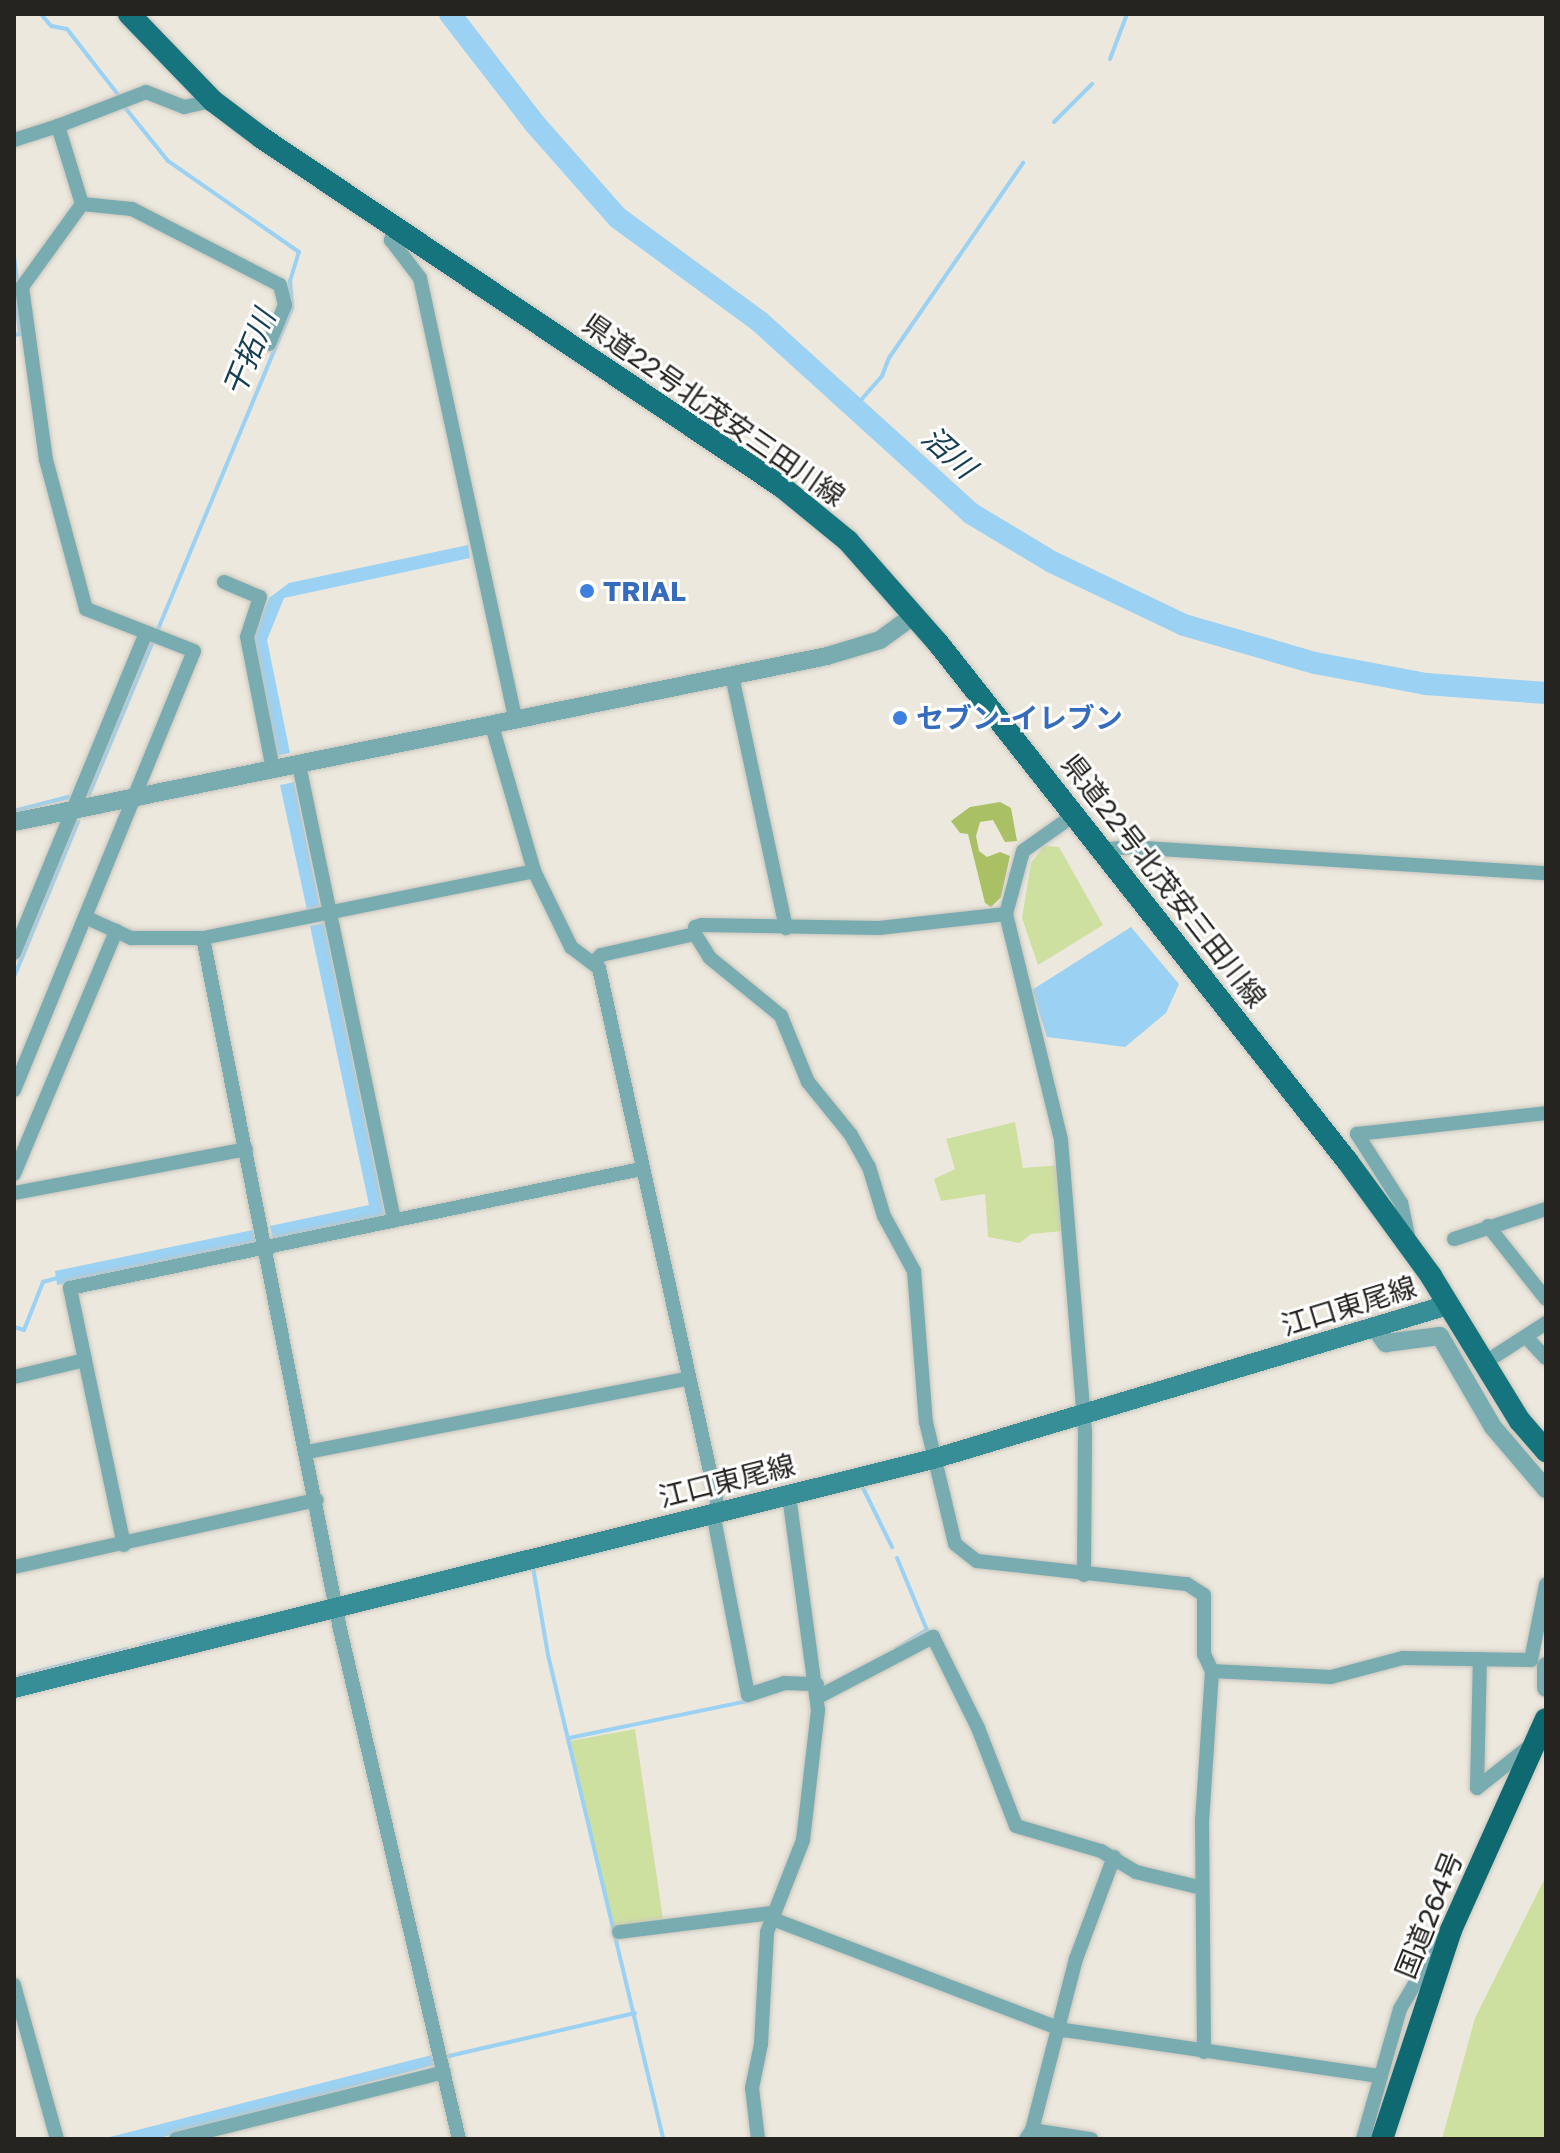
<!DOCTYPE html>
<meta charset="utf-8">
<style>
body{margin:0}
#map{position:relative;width:1560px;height:2153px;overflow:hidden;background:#ece8de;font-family:"Golos Text","Noto Sans JP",sans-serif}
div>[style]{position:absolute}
.green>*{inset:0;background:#cee0a0}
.forest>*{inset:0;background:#a9c064}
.water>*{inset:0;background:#9bd1f2}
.stream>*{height:4px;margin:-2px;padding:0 2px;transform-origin:2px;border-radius:2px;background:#9bd1f2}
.river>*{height:22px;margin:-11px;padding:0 11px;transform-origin:11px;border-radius:11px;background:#9bd1f2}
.roads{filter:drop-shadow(0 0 2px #c8c5bc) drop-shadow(0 0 2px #c8c5bc)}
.minor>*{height:14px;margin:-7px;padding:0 7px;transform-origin:7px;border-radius:7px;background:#79acb1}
.tertiary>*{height:18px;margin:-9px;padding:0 9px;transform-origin:9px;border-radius:9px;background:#79acb1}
.secondary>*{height:20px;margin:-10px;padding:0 10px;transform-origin:10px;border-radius:10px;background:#378e96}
.primary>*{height:22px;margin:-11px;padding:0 11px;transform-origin:11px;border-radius:11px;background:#15747d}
.trunk>*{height:22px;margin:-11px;padding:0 11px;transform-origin:11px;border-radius:11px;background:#0e6971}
.dots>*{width:22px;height:22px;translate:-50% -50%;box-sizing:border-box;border:4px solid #fff;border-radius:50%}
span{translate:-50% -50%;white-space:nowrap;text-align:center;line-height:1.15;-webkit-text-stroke:6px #fff;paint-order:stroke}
.street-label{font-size:28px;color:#262421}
.shop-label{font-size:28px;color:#366cbe;font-weight:700}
.left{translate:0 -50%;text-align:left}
.water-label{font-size:30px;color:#143e54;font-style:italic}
.frame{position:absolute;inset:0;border:16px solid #262421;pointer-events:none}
</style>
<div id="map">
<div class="green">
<i style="clip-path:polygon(1044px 846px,1059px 847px,1103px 925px,1038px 965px,1022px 918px,1031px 863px)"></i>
<i style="clip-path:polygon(1015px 1122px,1023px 1168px,1060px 1165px,1063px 1231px,1031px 1234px,1020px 1243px,988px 1237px,985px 1194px,941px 1201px,934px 1179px,955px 1169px,946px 1139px)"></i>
<i style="clip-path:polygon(635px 1729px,663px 1919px,614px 1927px,570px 1741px)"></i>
<i style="clip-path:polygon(1546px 1876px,1546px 2139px,1442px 2139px,1475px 2018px)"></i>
</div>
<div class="forest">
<i style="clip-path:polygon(1000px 802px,1011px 808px,1017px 841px,1005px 842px,993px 820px,980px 822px,976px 836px,979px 851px,987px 857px,1000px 852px,1010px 856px,1001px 897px,991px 907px,985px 903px,968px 834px,960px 833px,951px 821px,970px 807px)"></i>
</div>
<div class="water">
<i style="clip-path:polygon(468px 545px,470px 558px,284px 598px,267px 640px,290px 753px,276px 756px,253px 638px,269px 598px,289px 583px)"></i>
<i style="clip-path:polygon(294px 782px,320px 907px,307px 910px,280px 785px)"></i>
<i style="clip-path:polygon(324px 923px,385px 1216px,273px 1240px,270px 1226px,369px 1205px,310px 926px)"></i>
<i style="clip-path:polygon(1131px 927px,1179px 984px,1166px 1013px,1125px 1047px,1047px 1037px,1032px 990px)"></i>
<i style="clip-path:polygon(253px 1230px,256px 1243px,57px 1285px,55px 1271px)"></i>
<i style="clip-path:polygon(432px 2055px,434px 2065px,156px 2139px,102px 2139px)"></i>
</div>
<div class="stream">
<i style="left:41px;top:14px;width:16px;rotate:50deg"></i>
<i style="left:51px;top:26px;width:16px;rotate:11deg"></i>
<i style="left:67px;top:29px;width:86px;rotate:52.1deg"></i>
<i style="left:1110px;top:59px;width:48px;rotate:-69.3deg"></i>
<i style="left:1054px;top:122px;width:54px;rotate:-45deg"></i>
<i style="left:14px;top:256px;width:23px;rotate:83deg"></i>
<i style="left:14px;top:335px;width:6px;rotate:-9deg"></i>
<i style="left:20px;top:334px;width:37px;rotate:-96deg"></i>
<i style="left:854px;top:408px;width:43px;rotate:-48.8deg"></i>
<i style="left:882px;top:376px;width:19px;rotate:-69deg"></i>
<i style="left:889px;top:358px;width:237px;rotate:-55.5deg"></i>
<i style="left:88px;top:797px;width:530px;rotate:-67.36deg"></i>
<i style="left:292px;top:308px;width:27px;rotate:-94deg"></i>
<i style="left:290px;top:281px;width:30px;rotate:-73deg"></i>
<i style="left:299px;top:252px;width:160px;rotate:-145.2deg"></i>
<i style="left:168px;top:161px;width:72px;rotate:-128.8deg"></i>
<i style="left:14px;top:811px;width:56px;rotate:-14.5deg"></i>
<i style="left:14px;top:977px;width:168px;rotate:-67.6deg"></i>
<i style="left:14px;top:1327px;width:10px;rotate:17deg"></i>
<i style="left:24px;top:1330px;width:52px;rotate:-68.4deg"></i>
<i style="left:43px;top:1282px;width:18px;rotate:-16deg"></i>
<i style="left:863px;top:1488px;width:66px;rotate:63.8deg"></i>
<i style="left:533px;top:1567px;width:89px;rotate:80.3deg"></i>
<i style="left:548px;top:1655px;width:497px;rotate:76.6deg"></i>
<i style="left:142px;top:1645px;width:116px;rotate:-13.4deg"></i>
<i style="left:896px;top:1649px;width:36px;rotate:-32deg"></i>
<i style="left:927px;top:1630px;width:78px;rotate:-112.6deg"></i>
<i style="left:19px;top:1676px;width:111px;rotate:-14deg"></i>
<i style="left:569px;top:1738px;width:183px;rotate:-11.7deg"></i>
<i style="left:449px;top:2056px;width:191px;rotate:-13deg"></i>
</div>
<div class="river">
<i style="left:450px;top:14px;width:139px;rotate:52.3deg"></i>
<i style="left:535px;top:124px;width:125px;rotate:48.6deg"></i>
<i style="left:618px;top:218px;width:176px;rotate:36.2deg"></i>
<i style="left:760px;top:322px;width:286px;rotate:42.2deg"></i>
<i style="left:972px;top:514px;width:93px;rotate:31deg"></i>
<i style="left:1052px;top:562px;width:146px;rotate:25.5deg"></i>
<i style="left:1184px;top:625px;width:136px;rotate:16.2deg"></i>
<i style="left:1315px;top:663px;width:113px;rotate:10.7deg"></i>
<i style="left:1426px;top:684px;width:120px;rotate:4.3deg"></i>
</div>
<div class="roads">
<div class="minor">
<i style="left:14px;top:140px;width:46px;rotate:-17.7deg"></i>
<i style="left:82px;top:204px;width:50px;rotate:5.7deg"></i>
<i style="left:132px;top:209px;width:166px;rotate:27.2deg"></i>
<i style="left:280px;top:285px;width:21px;rotate:76deg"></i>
<i style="left:285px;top:305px;width:42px;rotate:112.3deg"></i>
<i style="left:395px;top:227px;width:14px;rotate:107deg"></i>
<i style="left:391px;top:240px;width:48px;rotate:52.7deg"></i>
<i style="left:420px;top:278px;width:453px;rotate:77.8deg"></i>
<i style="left:224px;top:582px;width:39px;rotate:23deg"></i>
<i style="left:260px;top:597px;width:42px;rotate:108deg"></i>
<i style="left:247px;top:637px;width:136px;rotate:78.9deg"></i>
<i style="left:732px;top:676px;width:258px;rotate:77.9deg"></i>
<i style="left:492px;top:726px;width:151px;rotate:73.8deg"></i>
<i style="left:534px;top:871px;width:85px;rotate:64deg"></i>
<i style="left:571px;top:947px;width:35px;rotate:37deg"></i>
<i style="left:599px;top:968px;width:557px;rotate:77.56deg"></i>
<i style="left:299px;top:765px;width:465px;rotate:78.2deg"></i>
<i style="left:1074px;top:815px;width:62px;rotate:144.8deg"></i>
<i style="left:1023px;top:851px;width:65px;rotate:105.1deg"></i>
<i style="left:1006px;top:914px;width:233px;rotate:76.3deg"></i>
<i style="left:1061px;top:1140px;width:293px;rotate:85.3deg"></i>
<i style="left:1085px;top:1432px;width:143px;rotate:90.4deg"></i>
<i style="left:1101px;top:850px;width:27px;rotate:-6deg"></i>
<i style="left:1128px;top:847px;width:419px;rotate:3.6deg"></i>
<i style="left:1006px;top:914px;width:128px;rotate:173.7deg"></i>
<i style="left:879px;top:928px;width:177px;rotate:-179deg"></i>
<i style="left:702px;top:925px;width:7px;rotate:164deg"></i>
<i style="left:695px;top:927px;width:7px;rotate:90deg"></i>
<i style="left:695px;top:934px;width:28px;rotate:58deg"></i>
<i style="left:710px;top:958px;width:92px;rotate:39.2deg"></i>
<i style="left:781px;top:1016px;width:71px;rotate:67.8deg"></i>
<i style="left:808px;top:1082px;width:68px;rotate:50.9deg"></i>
<i style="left:851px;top:1135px;width:37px;rotate:61deg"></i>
<i style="left:869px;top:1167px;width:51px;rotate:73deg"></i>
<i style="left:884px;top:1216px;width:63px;rotate:61.4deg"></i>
<i style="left:914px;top:1271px;width:151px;rotate:85.5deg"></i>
<i style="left:926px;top:1422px;width:125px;rotate:76.6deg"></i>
<i style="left:955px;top:1544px;width:28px;rotate:38deg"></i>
<i style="left:977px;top:1561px;width:211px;rotate:6.3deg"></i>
<i style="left:1187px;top:1584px;width:20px;rotate:33deg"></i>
<i style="left:1204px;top:1595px;width:59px;rotate:90deg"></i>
<i style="left:1204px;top:1654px;width:19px;rotate:65deg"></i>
<i style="left:1212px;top:1671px;width:149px;rotate:93.8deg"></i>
<i style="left:1202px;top:1820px;width:232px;rotate:89.5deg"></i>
<i style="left:85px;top:917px;width:51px;rotate:24.5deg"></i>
<i style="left:131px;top:938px;width:72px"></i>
<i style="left:203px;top:938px;width:338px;rotate:-11.4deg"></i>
<i style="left:203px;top:938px;width:704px;rotate:78.79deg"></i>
<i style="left:340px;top:1629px;width:524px;rotate:76.87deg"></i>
<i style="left:14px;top:953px;width:346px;rotate:-67.6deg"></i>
<i style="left:594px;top:962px;width:10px;rotate:-45deg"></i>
<i style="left:601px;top:955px;width:96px;rotate:-12.6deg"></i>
<i style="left:14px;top:1090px;width:474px;rotate:-67.7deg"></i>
<i style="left:194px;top:651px;width:116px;rotate:-158.7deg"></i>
<i style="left:86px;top:609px;width:154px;rotate:-105deg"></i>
<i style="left:46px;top:460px;width:175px;rotate:-97.9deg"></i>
<i style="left:22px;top:287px;width:102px;rotate:-54.1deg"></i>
<i style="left:82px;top:204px;width:82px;rotate:-107.1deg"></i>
<i style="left:58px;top:126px;width:94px;rotate:-21.1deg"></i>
<i style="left:146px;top:92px;width:41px;rotate:21.5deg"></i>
<i style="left:184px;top:107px;width:30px;rotate:-12deg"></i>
<i style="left:14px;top:1174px;width:264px;rotate:-67.2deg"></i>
<i style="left:14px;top:1193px;width:236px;rotate:-10.7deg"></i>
<i style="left:1488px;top:1226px;width:93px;rotate:51.5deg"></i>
<i style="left:1454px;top:1239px;width:97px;rotate:-18.1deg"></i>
<i style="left:1409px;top:1240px;width:38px;rotate:-102deg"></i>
<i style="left:1401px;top:1203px;width:82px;rotate:-122.5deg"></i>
<i style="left:1357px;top:1134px;width:190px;rotate:-6.3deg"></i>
<i style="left:1528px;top:1339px;width:26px;rotate:47deg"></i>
<i style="left:1495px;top:1356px;width:61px;rotate:-32.9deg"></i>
<i style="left:85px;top:1360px;width:189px;rotate:78.1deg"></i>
<i style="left:14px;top:1377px;width:73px;rotate:-13.5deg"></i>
<i style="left:85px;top:1360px;width:74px;rotate:-101.8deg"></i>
<i style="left:70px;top:1288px;width:583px;rotate:-11.77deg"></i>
<i style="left:307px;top:1452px;width:387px;rotate:-10.9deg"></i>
<i style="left:713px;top:1513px;width:185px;rotate:79.1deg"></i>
<i style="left:748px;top:1695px;width:38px;rotate:-18deg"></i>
<i style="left:784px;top:1683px;width:33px;rotate:2deg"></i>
<i style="left:14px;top:1567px;width:310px;rotate:-12.5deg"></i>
<i style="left:1212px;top:1671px;width:119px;rotate:2.9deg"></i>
<i style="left:1331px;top:1677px;width:74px;rotate:-14.8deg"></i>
<i style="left:1403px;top:1658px;width:128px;rotate:0.9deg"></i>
<i style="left:1531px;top:1660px;width:77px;rotate:-78.8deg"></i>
<i style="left:818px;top:1697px;width:130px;rotate:-27.6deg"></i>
<i style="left:933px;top:1637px;width:102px;rotate:63.7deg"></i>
<i style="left:978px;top:1728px;width:105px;rotate:68.8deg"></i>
<i style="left:1016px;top:1826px;width:89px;rotate:16.4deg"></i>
<i style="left:1101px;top:1851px;width:41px;rotate:31deg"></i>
<i style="left:1136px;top:1872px;width:68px;rotate:13.6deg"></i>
<i style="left:1477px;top:1788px;width:129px;rotate:-88.7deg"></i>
<i style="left:1477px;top:1788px;width:68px;rotate:-38.4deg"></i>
<i style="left:770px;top:1918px;width:315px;rotate:20.9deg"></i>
<i style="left:1064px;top:2030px;width:320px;rotate:8.3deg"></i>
<i style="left:619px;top:1932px;width:153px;rotate:-7.1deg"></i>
<i style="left:14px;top:1985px;width:160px;rotate:74.4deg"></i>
<i style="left:1032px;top:2130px;width:177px;rotate:-75.6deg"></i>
<i style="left:1076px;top:1959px;width:109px;rotate:-69.6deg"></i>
<i style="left:176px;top:2139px;width:276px;rotate:-14deg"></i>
<i style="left:758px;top:2139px;width:51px;rotate:-96.7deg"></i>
<i style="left:752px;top:2088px;width:45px;rotate:-78.4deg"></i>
<i style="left:761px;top:2044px;width:112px;rotate:-86.9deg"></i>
<i style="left:767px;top:1932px;width:99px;rotate:-68.6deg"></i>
<i style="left:803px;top:1840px;width:131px;rotate:-83.4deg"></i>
<i style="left:818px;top:1710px;width:217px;rotate:-97.7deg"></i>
<i style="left:1026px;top:2139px;width:11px;rotate:-56deg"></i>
<i style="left:1032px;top:2130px;width:60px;rotate:8.7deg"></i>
<i style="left:1363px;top:2139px;width:135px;rotate:-74.1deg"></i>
<i style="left:1400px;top:2009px;width:82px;rotate:-59.4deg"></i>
</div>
<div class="tertiary">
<i style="left:14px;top:822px;width:830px;rotate:-11.54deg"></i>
<i style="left:827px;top:656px;width:55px;rotate:-16.8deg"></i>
<i style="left:880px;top:640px;width:41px;rotate:-36deg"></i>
<i style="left:1375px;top:1328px;width:19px;rotate:54deg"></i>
<i style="left:1386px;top:1343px;width:54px;rotate:-7.4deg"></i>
<i style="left:1440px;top:1336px;width:105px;rotate:59.8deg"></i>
<i style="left:1493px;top:1427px;width:82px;rotate:49.5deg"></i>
<i style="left:1546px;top:1666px;width:22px;rotate:90deg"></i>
</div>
<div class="secondary">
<i style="left:14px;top:1688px;width:947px;rotate:-13.99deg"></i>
<i style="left:933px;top:1459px;width:538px;rotate:-16.65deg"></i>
</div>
<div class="primary">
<i style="left:129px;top:14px;width:121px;rotate:46deg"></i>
<i style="left:213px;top:101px;width:61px;rotate:37.1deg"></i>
<i style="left:262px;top:138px;width:626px;rotate:33.87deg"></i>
<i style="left:782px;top:487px;width:85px;rotate:39.3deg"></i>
<i style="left:848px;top:541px;width:136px;rotate:48.6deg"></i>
<i style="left:938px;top:643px;width:661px;rotate:51.69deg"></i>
<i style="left:1348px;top:1162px;width:141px;rotate:53.9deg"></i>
<i style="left:1431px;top:1276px;width:170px;rotate:58.5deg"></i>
<i style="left:1520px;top:1421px;width:40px;rotate:49deg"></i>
</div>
<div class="trunk">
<i style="left:1382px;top:2139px;width:220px;rotate:-71.7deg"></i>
<i style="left:1451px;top:1930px;width:231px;rotate:-65.8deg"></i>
</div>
</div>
<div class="dots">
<i style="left:587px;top:591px;background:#3f7fe0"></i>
<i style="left:900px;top:718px;background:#3f7fe0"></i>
</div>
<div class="street-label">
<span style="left:714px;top:410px;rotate:35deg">県道22号北茂安三田川線</span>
<span style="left:1164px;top:881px;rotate:52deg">県道22号北茂安三田川線</span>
<span style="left:1349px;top:1306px;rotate:-17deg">江口東尾線</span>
<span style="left:727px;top:1481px;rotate:-14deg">江口東尾線</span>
<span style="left:1429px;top:1915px;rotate:-68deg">国道264号</span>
</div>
<div class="shop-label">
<span class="left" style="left:603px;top:591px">TRIAL</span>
<span class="left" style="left:916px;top:718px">セブン-イレブン</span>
</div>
<div class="water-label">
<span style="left:249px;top:353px;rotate:-68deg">干拓川</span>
<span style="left:949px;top:452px;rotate:42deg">沼川</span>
</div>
<div class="frame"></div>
</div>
